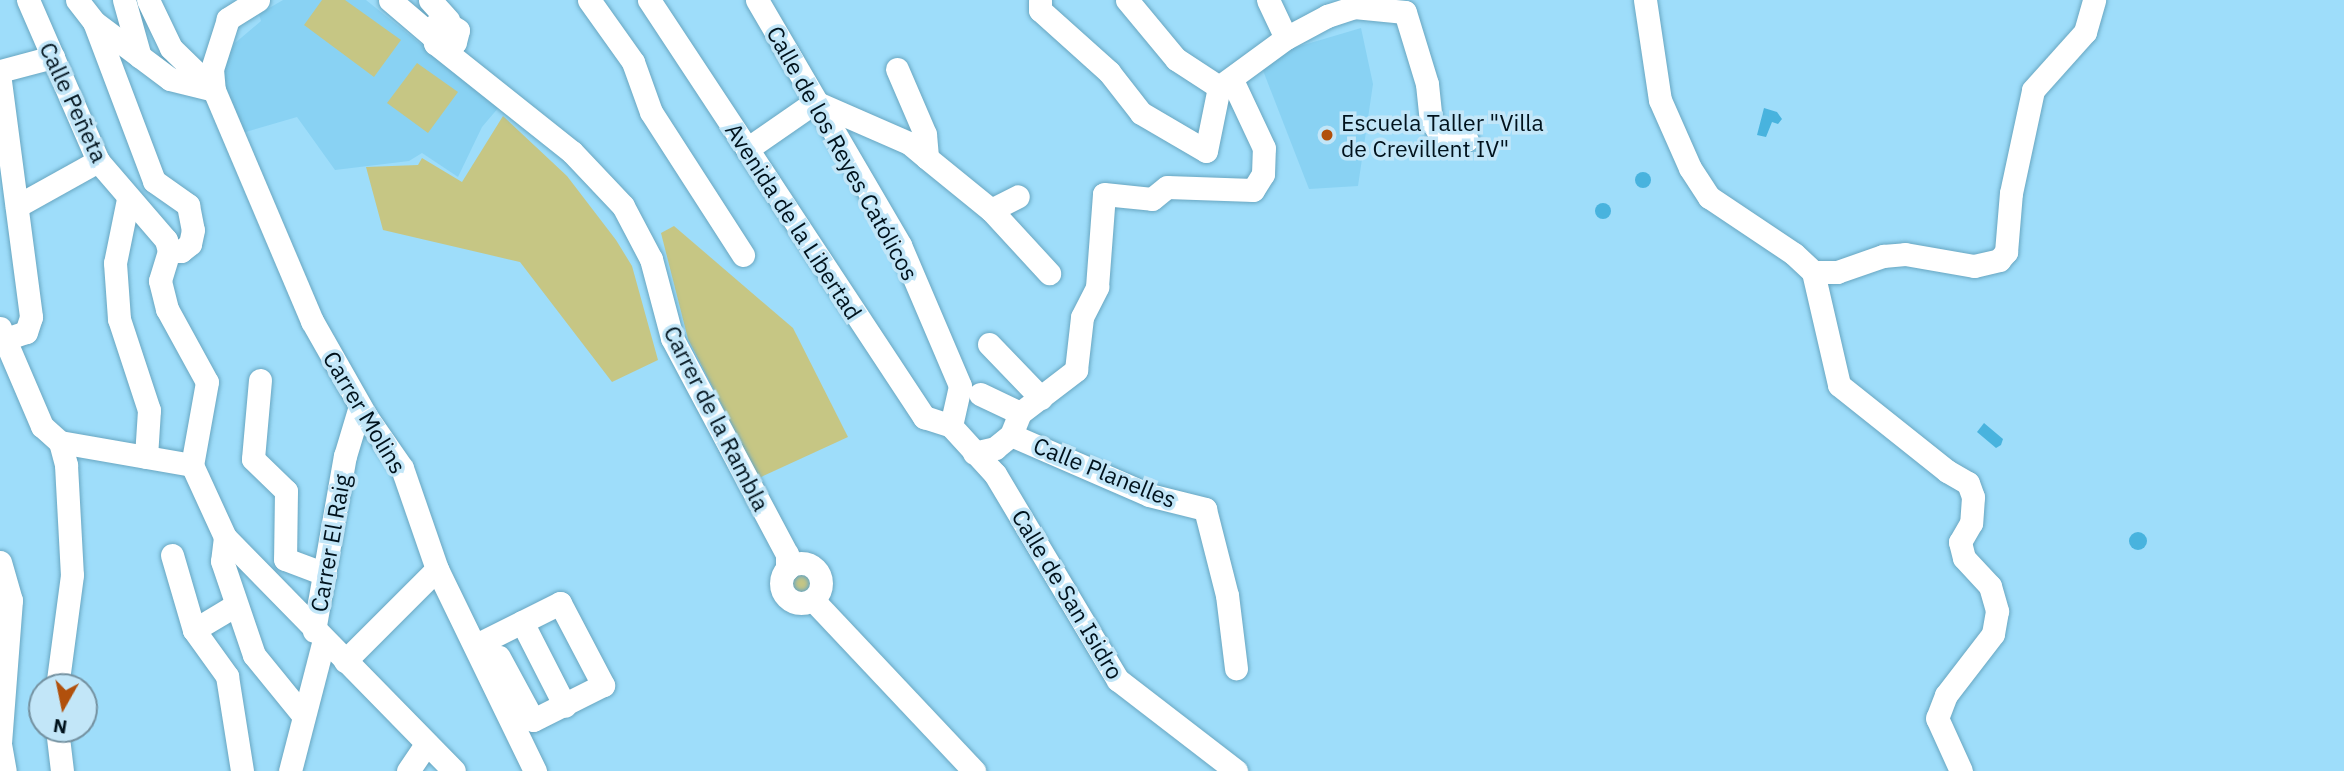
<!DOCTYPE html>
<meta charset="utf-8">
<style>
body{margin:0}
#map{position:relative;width:2344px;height:771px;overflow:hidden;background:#9eddfa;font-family:"IBM Plex Sans",sans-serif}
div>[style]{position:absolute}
.built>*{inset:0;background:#89d2f3}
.green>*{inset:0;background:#c6c684}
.round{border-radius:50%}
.water>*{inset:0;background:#48b3de}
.roads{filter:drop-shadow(0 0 2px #68a6c1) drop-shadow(0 0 2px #68a6c1)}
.minor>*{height:23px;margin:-11.5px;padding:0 11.5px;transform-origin:11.5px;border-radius:11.5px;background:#fff}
.minor>.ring{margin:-11.5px;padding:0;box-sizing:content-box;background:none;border:23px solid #fff;border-radius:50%}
.dots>*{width:19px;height:19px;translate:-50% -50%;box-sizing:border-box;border:4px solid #c2e6f8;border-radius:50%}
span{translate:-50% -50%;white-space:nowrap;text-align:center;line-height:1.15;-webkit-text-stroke:7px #c2e6f8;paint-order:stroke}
.street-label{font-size:23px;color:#00121c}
.poi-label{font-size:23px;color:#00121c}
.left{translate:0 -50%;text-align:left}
.north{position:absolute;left:28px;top:673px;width:70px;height:70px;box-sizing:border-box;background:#c2e6f8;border:2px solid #7491a0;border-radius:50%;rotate:189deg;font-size:19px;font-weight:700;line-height:28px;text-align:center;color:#00121c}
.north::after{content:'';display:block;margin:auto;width:24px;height:32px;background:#b1500c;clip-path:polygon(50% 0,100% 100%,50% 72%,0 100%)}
</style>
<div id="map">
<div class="built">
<i style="clip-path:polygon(283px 0,366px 0,499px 107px,482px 127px,458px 177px,422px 153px,409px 161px,335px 170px,297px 117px,242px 133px,218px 75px,235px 43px,261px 21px,259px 14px)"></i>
<i style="clip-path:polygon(1361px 28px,1373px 84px,1358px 186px,1309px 189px,1262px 68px,1290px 49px)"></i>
</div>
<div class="green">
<i style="clip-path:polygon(322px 0,345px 0,401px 40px,374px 77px,304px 25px)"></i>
<i style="clip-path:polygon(417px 63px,458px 92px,428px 133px,387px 103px)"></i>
<i style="clip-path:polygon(503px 116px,567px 176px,616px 240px,632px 266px,658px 360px,612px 382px,520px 262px,383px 230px,366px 167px,418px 165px,422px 158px,462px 182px)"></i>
<i style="clip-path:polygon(674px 226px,793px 328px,848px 437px,759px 478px,688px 339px,661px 233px)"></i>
<i class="round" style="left:789px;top:572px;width:24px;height:24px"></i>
</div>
<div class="water">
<i style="clip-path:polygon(1764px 108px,1777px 112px,1782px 119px,1778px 124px,1772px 122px,1766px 137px,1757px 135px)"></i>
<i class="round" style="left:1635px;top:172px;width:16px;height:16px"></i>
<i class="round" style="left:1595px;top:203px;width:16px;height:16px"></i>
<i style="clip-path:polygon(1984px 423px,2003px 439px,2001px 445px,1996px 448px,1977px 432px)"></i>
<i class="round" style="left:2129px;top:532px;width:18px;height:18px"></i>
</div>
<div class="roads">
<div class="minor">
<i style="left:28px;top:0;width:176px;rotate:66.5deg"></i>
<i style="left:98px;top:161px;width:104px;rotate:49.3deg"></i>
<i style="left:166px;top:240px;width:11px;rotate:75deg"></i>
<i style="left:169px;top:251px;width:31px;rotate:107deg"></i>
<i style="left:160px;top:281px;width:29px;rotate:76deg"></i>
<i style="left:167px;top:309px;width:83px;rotate:61.3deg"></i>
<i style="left:207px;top:382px;width:84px;rotate:100.2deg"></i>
<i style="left:77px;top:0;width:28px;rotate:52deg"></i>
<i style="left:94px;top:22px;width:95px;rotate:36.9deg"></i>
<i style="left:170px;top:79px;width:45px;rotate:14deg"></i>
<i style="left:124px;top:0;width:59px;rotate:74.3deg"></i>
<i style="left:148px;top:0;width:53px;rotate:64.4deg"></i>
<i style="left:171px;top:48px;width:53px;rotate:44.2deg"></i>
<i style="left:258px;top:0;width:36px;rotate:148deg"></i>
<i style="left:228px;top:19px;width:52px;rotate:107.7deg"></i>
<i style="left:212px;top:69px;width:21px;rotate:85deg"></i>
<i style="left:214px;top:90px;width:251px;rotate:67deg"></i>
<i style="left:312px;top:321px;width:109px;rotate:60.4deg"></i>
<i style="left:366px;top:416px;width:63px;rotate:55.3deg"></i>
<i style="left:402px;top:468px;width:107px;rotate:70.9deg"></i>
<i style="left:437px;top:569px;width:225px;rotate:64.1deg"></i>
<i style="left:390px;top:0;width:54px;rotate:40.5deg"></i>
<i style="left:430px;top:0;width:27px;rotate:48deg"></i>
<i style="left:589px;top:0;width:76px;rotate:54.6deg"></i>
<i style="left:633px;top:62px;width:53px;rotate:70.2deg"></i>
<i style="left:651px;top:112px;width:170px;rotate:57.2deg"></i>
<i style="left:649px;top:0;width:500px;rotate:56.6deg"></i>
<i style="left:924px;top:417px;width:28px;rotate:18deg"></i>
<i style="left:757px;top:0;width:284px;rotate:59.7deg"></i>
<i style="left:900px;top:245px;width:153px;rotate:66.9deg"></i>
<i style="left:960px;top:386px;width:41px;rotate:102.7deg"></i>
<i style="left:1040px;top:0;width:10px;rotate:90deg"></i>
<i style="left:1040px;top:10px;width:93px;rotate:41.9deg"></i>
<i style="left:1109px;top:72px;width:52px;rotate:52deg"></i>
<i style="left:1141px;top:113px;width:75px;rotate:30.3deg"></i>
<i style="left:1206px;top:151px;width:65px;rotate:-78.5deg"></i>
<i style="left:1127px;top:0;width:77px;rotate:50.3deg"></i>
<i style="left:1176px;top:59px;width:51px;rotate:33.1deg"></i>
<i style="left:1219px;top:87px;width:83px;rotate:-36.2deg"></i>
<i style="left:1286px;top:38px;width:47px;rotate:-28.2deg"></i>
<i style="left:1327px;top:16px;width:28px;rotate:-18deg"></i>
<i style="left:1354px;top:7px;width:51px;rotate:5.6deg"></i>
<i style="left:1405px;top:12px;width:75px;rotate:73deg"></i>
<i style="left:1427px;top:84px;width:36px;rotate:84deg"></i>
<i style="left:1431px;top:120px;width:13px;rotate:58deg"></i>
<i style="left:1438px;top:131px;width:30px;rotate:17deg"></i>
<i style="left:1268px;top:0;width:42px;rotate:64.7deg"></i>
<i style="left:1645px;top:0;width:101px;rotate:81.5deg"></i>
<i style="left:1660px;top:100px;width:74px;rotate:66.2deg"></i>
<i style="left:1690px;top:168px;width:35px;rotate:57deg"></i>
<i style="left:1709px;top:197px;width:102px;rotate:33.8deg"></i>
<i style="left:1794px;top:254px;width:26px;rotate:43deg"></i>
<i style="left:1813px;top:272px;width:116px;rotate:77deg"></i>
<i style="left:1839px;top:385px;width:138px;rotate:38.5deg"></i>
<i style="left:1947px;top:471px;width:24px;rotate:30deg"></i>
<i style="left:1968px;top:483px;width:15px;rotate:70deg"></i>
<i style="left:1973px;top:497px;width:26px;rotate:94deg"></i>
<i style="left:1971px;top:523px;width:22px;rotate:120deg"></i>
<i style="left:1960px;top:542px;width:16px;rotate:76deg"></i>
<i style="left:1964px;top:558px;width:38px;rotate:47deg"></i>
<i style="left:1990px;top:586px;width:26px;rotate:74deg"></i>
<i style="left:1997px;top:611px;width:23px;rotate:100deg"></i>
<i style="left:1993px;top:634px;width:77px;rotate:127.6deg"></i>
<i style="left:1946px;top:695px;width:25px;rotate:111deg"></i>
<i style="left:1937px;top:718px;width:58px;rotate:65.6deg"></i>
<i style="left:94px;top:22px;width:170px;rotate:69.3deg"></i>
<i style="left:154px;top:181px;width:42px;rotate:35.2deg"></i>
<i style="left:188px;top:205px;width:25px;rotate:79deg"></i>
<i style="left:193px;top:230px;width:14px;rotate:102deg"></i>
<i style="left:190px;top:244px;width:11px;rotate:142deg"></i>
<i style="left:181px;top:251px;width:12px;rotate:180deg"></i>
<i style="left:444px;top:47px;width:12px;rotate:-24deg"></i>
<i style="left:455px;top:42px;width:12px;rotate:-76deg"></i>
<i style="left:458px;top:30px;width:19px;rotate:-148deg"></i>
<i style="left:442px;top:20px;width:14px;rotate:144deg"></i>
<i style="left:431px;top:28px;width:16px;rotate:75deg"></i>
<i style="left:435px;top:43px;width:175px;rotate:38.5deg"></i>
<i style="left:572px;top:152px;width:74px;rotate:46.6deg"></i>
<i style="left:623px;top:206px;width:60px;rotate:62.2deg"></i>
<i style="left:651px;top:259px;width:82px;rotate:75.1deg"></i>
<i style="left:672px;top:338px;width:245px;rotate:62deg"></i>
<i style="left:787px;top:554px;width:15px;rotate:90deg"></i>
<i style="left:897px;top:69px;width:71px;rotate:66.7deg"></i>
<i style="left:925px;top:134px;width:24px;rotate:85deg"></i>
<i style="left:927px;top:158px;width:82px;rotate:39.1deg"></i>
<i style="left:991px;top:210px;width:86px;rotate:47.4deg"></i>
<i style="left:0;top:71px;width:55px;rotate:-14.8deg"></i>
<i style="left:0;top:81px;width:238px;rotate:82.5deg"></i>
<i style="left:31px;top:317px;width:16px;rotate:108deg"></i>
<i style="left:26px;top:332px;width:21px;rotate:161deg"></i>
<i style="left:747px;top:149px;width:83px;rotate:-34.7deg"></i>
<i style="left:815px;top:102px;width:103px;rotate:23.6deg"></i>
<i style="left:909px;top:143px;width:23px;rotate:40deg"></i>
<i style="left:128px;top:199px;width:65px;rotate:101.5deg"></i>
<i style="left:115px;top:263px;width:56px;rotate:85.9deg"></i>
<i style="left:119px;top:319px;width:96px;rotate:71.8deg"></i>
<i style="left:149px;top:410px;width:47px;rotate:93.7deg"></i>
<i style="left:17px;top:206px;width:93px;rotate:-29.1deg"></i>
<i style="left:991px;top:210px;width:30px;rotate:-27deg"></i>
<i style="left:1813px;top:272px;width:24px"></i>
<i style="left:1837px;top:272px;width:49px;rotate:-19.2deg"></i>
<i style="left:1883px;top:256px;width:22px;rotate:-5deg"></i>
<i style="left:1905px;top:254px;width:70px;rotate:9.9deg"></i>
<i style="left:1974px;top:266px;width:26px;rotate:-13deg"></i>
<i style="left:1999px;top:260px;width:11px;rotate:-49deg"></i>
<i style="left:2006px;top:252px;width:59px;rotate:-85.2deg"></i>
<i style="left:2011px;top:193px;width:105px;rotate:-77.9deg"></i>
<i style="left:2033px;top:90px;width:78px;rotate:-48.1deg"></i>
<i style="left:2085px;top:32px;width:33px;rotate:-74deg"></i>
<i style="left:0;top:328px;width:107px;rotate:66.8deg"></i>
<i style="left:42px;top:426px;width:24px;rotate:42deg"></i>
<i style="left:60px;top:442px;width:24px;rotate:75deg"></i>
<i style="left:66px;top:465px;width:110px;rotate:86.9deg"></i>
<i style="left:72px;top:575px;width:113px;rotate:97.6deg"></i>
<i style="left:989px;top:344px;width:75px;rotate:46.1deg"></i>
<i style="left:260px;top:380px;width:79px;rotate:95.1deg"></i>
<i style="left:253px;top:459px;width:46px;rotate:44.1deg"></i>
<i style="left:286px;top:491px;width:68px;rotate:90.8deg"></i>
<i style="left:285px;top:559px;width:43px;rotate:20.6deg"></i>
<i style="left:980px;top:394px;width:44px;rotate:25.4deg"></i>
<i style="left:951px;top:426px;width:65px;rotate:47.5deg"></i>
<i style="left:995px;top:474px;width:240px;rotate:59.2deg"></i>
<i style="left:1118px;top:680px;width:149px;rotate:37.6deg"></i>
<i style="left:1011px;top:435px;width:24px;rotate:-68deg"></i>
<i style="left:1020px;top:413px;width:71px;rotate:-37.5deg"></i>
<i style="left:1076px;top:370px;width:53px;rotate:-83.5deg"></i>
<i style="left:1082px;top:317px;width:34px;rotate:-63deg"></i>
<i style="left:1097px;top:287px;width:93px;rotate:-85.7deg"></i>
<i style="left:1104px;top:194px;width:48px;rotate:5.9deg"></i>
<i style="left:1152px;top:199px;width:19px;rotate:-39deg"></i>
<i style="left:1167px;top:187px;width:86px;rotate:2deg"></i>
<i style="left:1253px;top:190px;width:19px;rotate:-58deg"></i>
<i style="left:1263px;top:174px;width:26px;rotate:-88deg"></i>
<i style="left:1264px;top:148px;width:75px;rotate:-115.2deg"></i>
<i style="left:60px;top:442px;width:134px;rotate:9.9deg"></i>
<i style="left:192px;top:465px;width:79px;rotate:65.4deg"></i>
<i style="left:225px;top:537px;width:327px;rotate:45.6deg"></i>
<i style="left:974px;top:453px;width:22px;rotate:-13deg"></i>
<i style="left:995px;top:448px;width:21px;rotate:-39deg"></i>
<i style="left:1011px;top:435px;width:150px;rotate:23.5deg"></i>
<i style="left:1149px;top:495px;width:58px;rotate:14deg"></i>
<i style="left:1205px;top:509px;width:89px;rotate:75.7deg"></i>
<i style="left:1227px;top:595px;width:74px;rotate:83deg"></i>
<i style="left:225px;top:537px;width:24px;rotate:97deg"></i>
<i style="left:222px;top:561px;width:99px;rotate:71.2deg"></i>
<i style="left:254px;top:655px;width:77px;rotate:50.8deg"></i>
<i style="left:172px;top:555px;width:78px;rotate:73.7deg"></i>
<i style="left:194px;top:630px;width:57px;rotate:54.3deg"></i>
<i style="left:227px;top:676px;width:96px;rotate:81deg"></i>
<i style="left:0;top:562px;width:40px;rotate:74deg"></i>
<i style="left:11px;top:600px;width:144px;rotate:94.4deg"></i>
<i style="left:0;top:744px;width:27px;rotate:80deg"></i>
<i class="ring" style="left:781px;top:563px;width:17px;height:17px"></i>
<i style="left:813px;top:600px;width:235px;rotate:46.7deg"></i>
<i style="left:522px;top:622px;width:94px;rotate:62.9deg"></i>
<i style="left:194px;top:630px;width:47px;rotate:-31deg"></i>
<i style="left:314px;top:631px;width:178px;rotate:-80deg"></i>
<i style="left:345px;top:456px;width:52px;rotate:-73.3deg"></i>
<i style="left:476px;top:645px;width:94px;rotate:-26.6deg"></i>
<i style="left:560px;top:603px;width:93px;rotate:62.3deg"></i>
<i style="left:603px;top:685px;width:78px;rotate:153.4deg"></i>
<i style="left:533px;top:720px;width:72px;rotate:-118.4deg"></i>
<i style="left:345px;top:661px;width:130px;rotate:-45deg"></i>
<i style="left:57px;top:729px;width:42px;rotate:83.2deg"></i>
<i style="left:290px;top:771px;width:135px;rotate:-75.5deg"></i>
<i style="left:408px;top:771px;width:32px;rotate:-56deg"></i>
</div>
</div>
<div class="dots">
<i style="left:1327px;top:135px;background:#b1500c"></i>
</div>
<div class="street-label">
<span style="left:74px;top:102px;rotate:65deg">Calle Peñeta</span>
<span style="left:843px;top:153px;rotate:61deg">Calle de los Reyes Católicos</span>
<span style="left:794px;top:221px;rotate:57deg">Avenida de la Libertad</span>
<span style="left:365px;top:412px;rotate:59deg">Carrer Molins</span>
<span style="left:717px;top:418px;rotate:63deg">Carrer de la Rambla</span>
<span style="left:1105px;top:472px;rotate:22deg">Calle Planelles</span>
<span style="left:330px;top:543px;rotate:-80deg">Carrer El Raig</span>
<span style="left:1068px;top:594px;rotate:59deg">Calle de San Isidro</span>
</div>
<div class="poi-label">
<span class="left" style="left:1341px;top:135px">Escuela Taller "Villa<br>de Crevillent IV"</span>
</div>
<div class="north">N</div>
</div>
